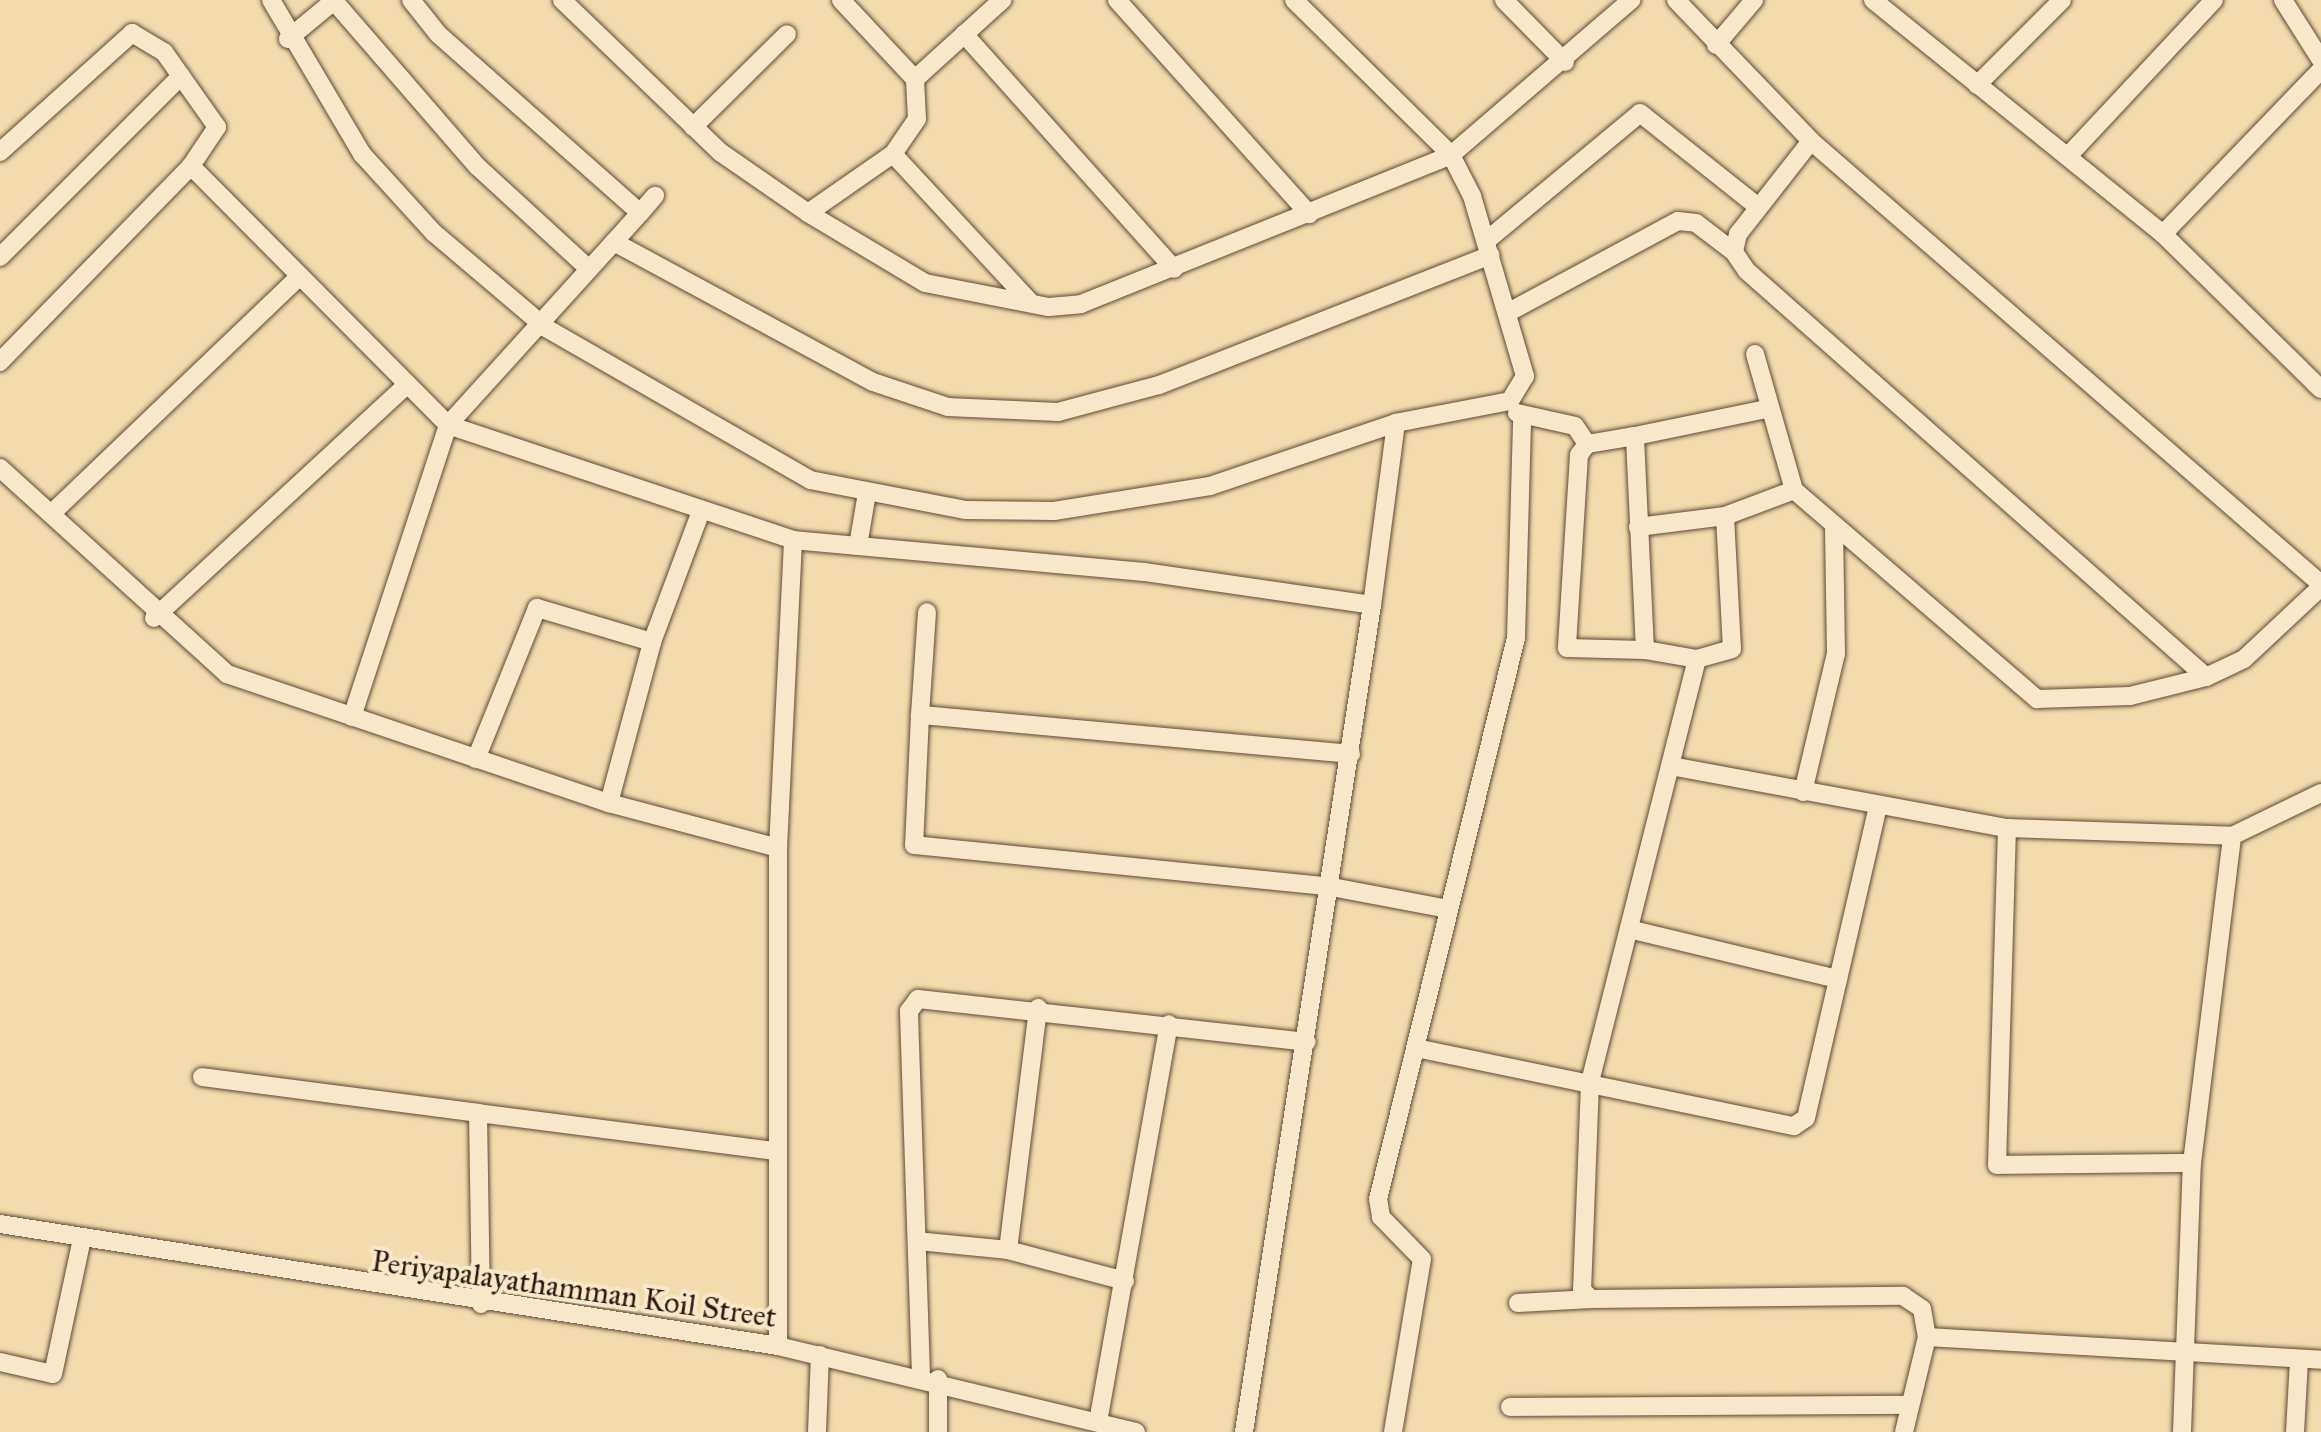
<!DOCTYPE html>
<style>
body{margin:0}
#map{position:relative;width:2321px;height:1432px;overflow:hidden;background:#f2dbad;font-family:"IM FELL Great Primer",serif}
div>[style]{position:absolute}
.roads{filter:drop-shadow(0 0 2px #5e4836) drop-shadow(0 0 2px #5e4836)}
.street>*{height:18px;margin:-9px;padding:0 9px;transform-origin:9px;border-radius:9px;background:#f7e8ca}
span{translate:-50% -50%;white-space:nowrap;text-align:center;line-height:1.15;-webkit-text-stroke:8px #f7e8ca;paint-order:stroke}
.street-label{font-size:30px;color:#2d170f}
</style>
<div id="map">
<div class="roads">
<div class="street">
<i style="left:271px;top:0;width:179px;rotate:59.4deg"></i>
<i style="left:362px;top:154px;width:107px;rotate:47.7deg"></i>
<i style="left:434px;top:233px;width:147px;rotate:40.3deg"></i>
<i style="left:546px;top:328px;width:305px;rotate:29.9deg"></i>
<i style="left:810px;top:480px;width:159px;rotate:10.9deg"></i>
<i style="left:966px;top:510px;width:88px;rotate:0.7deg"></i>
<i style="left:1054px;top:511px;width:158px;rotate:-9.1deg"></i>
<i style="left:1210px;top:486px;width:196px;rotate:-18.7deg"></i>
<i style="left:411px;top:0;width:43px;rotate:51.5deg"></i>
<i style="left:438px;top:34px;width:270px;rotate:41.5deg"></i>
<i style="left:640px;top:213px;width:39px;rotate:132deg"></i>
<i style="left:562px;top:0;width:219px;rotate:43.9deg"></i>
<i style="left:720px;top:152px;width:107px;rotate:34.7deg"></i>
<i style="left:808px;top:213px;width:103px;rotate:-34.8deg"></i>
<i style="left:893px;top:154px;width:42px;rotate:-55.6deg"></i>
<i style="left:917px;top:119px;width:40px;rotate:-92.9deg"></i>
<i style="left:915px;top:79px;width:118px;rotate:-42.2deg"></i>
<i style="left:841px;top:0;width:108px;rotate:46.9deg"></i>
<i style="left:1117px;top:0;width:288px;rotate:48.1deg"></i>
<i style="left:1294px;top:0;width:221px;rotate:44.6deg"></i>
<i style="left:1451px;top:155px;width:46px;rotate:62.9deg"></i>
<i style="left:1472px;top:196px;width:188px;rotate:73.6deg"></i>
<i style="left:1525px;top:376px;width:29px;rotate:121deg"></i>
<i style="left:1510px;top:401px;width:116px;rotate:169.1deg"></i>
<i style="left:1396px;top:423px;width:184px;rotate:97.5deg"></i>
<i style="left:1504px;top:0;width:87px;rotate:45.5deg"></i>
<i style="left:1676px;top:0;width:195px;rotate:46.2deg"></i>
<i style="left:1811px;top:141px;width:676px;rotate:40.98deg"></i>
<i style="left:1873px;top:0;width:373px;rotate:38.9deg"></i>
<i style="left:2163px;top:234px;width:221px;rotate:44.5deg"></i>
<i style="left:2283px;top:0;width:71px;rotate:57.7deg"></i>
<i style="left:334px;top:1px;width:220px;rotate:49.1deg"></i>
<i style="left:478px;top:167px;width:151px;rotate:42.6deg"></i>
<i style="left:964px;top:34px;width:315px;rotate:48.2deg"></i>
<i style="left:288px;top:39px;width:61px;rotate:-39.7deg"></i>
<i style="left:1716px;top:45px;width:59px;rotate:-49.8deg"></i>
<i style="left:1977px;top:85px;width:120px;rotate:-45deg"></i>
<i style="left:693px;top:127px;width:132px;rotate:-44.7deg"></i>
<i style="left:1811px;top:141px;width:118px;rotate:128.1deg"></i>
<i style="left:1738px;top:234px;width:18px;rotate:103deg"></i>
<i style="left:1734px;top:252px;width:23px;rotate:56deg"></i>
<i style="left:1747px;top:271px;width:613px;rotate:41.49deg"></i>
<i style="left:0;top:152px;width:178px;rotate:-42deg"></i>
<i style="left:132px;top:33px;width:37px;rotate:31deg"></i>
<i style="left:164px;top:52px;width:92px;rotate:54.8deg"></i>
<i style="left:217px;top:127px;width:47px;rotate:123.7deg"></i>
<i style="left:191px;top:166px;width:274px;rotate:134.3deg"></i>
<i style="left:893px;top:154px;width:203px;rotate:47.2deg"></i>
<i style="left:2069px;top:155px;width:212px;rotate:-46.9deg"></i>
<i style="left:191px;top:166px;width:365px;rotate:45.2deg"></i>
<i style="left:448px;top:425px;width:364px;rotate:18.4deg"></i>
<i style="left:793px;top:540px;width:352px;rotate:5.2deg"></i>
<i style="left:1144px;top:572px;width:230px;rotate:8.2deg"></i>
<i style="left:1372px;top:605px;width:837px;rotate:98.8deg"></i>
<i style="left:640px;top:213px;width:23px;rotate:-49deg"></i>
<i style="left:808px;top:213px;width:136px;rotate:30.9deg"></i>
<i style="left:925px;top:283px;width:126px;rotate:11deg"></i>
<i style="left:1049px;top:307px;width:32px;rotate:-5deg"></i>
<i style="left:1081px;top:304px;width:399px;rotate:-21.9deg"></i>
<i style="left:1451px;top:155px;width:238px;rotate:-40.7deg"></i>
<i style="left:2163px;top:234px;width:228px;rotate:-46.1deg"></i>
<i style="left:1486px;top:241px;width:200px;rotate:-39.7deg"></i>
<i style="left:1640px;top:113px;width:149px;rotate:38.5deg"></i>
<i style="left:0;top:257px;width:256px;rotate:-45deg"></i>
<i style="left:1507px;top:313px;width:194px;rotate:-28.3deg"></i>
<i style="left:1678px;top:221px;width:18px;rotate:6deg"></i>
<i style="left:1696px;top:223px;width:48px;rotate:37.3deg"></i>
<i style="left:1755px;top:354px;width:141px;rotate:74deg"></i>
<i style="left:1794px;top:490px;width:321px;rotate:40.7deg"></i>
<i style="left:2037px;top:699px;width:93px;rotate:-1.8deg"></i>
<i style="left:2130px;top:696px;width:78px;rotate:-14deg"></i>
<i style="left:2206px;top:677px;width:42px;rotate:-25.3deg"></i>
<i style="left:2244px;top:659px;width:105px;rotate:-43.1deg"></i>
<i style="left:1517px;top:413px;width:59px;rotate:12.6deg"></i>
<i style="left:1575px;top:426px;width:22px;rotate:56deg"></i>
<i style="left:1635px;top:436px;width:49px;rotate:170.5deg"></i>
<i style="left:1587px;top:444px;width:14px;rotate:126deg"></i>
<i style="left:1579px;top:455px;width:193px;rotate:93.6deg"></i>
<i style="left:1567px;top:648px;width:78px;rotate:1.5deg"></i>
<i style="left:0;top:468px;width:307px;rotate:42.2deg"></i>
<i style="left:227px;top:674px;width:403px;rotate:18.7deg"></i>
<i style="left:609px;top:803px;width:175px;rotate:14.9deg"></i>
<i style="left:52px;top:513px;width:340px;rotate:-43.7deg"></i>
<i style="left:1725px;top:516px;width:133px;rotate:87deg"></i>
<i style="left:1732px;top:649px;width:36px;rotate:164deg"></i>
<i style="left:1697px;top:659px;width:53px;rotate:-170.2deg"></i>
<i style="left:1645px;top:650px;width:214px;rotate:-92.7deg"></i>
<i style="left:1635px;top:436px;width:135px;rotate:-11.6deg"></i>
<i style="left:1638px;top:527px;width:88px;rotate:-7.2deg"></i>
<i style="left:1725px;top:516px;width:74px;rotate:-20.6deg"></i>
<i style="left:858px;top:546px;width:54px;rotate:-80.4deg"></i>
<i style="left:154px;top:618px;width:345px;rotate:-42.7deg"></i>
<i style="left:1697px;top:659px;width:437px;rotate:104.2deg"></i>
<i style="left:1590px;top:1083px;width:207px;rotate:92.2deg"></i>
<i style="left:1582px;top:1290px;width:13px;rotate:45deg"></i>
<i style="left:1591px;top:1299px;width:312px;rotate:-0.6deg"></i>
<i style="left:1903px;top:1296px;width:23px;rotate:34deg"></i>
<i style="left:1922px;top:1309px;width:28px;rotate:80deg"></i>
<i style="left:1927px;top:1337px;width:395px;rotate:3.3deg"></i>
<i style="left:920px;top:715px;width:103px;rotate:-86.1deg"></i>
<i style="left:352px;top:717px;width:307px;rotate:-71.8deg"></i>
<i style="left:448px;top:425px;width:247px;rotate:-47.8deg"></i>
<i style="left:614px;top:242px;width:294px;rotate:28.4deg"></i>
<i style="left:873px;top:382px;width:79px;rotate:18.4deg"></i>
<i style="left:948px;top:407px;width:110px;rotate:2.6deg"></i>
<i style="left:1058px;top:412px;width:105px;rotate:-15deg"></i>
<i style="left:1159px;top:385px;width:356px;rotate:-21.4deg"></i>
<i style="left:1351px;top:754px;width:433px;rotate:-174.8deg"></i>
<i style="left:920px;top:715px;width:130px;rotate:92.6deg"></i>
<i style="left:914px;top:845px;width:420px;rotate:5.7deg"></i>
<i style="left:1332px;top:887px;width:118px;rotate:10.7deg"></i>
<i style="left:476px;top:759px;width:163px;rotate:-68deg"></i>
<i style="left:537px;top:608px;width:120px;rotate:16.5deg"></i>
<i style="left:1671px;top:766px;width:342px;rotate:10.5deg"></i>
<i style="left:2007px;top:828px;width:225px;rotate:2deg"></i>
<i style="left:2232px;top:836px;width:99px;rotate:-25.8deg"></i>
<i style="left:1803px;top:792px;width:142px;rotate:-76.6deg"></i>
<i style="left:1836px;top:654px;width:127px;rotate:-90.9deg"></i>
<i style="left:609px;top:803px;width:167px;rotate:-75deg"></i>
<i style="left:652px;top:642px;width:134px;rotate:-69.5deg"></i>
<i style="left:2007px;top:828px;width:337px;rotate:91.7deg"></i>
<i style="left:1997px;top:1165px;width:195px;rotate:-0.6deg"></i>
<i style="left:1629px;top:929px;width:215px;rotate:13.5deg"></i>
<i style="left:1416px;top:1048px;width:386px;rotate:11.7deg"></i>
<i style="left:1794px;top:1126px;width:14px;rotate:-34deg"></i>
<i style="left:1806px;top:1118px;width:320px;rotate:-77deg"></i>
<i style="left:202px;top:1077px;width:278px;rotate:7.4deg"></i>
<i style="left:0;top:1224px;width:788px;rotate:8.91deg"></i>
<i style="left:778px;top:1346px;width:368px;rotate:13.5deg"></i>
<i style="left:917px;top:1241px;width:91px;rotate:5.6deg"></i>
<i style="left:1008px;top:1250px;width:244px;rotate:-82.9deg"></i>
<i style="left:1008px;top:1250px;width:121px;rotate:14.8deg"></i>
<i style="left:1518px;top:1303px;width:73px;rotate:-3.1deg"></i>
<i style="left:481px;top:1304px;width:191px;rotate:-90.9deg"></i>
<i style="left:478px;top:1113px;width:299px;rotate:7.3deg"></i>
<i style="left:778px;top:1346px;width:498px;rotate:-90deg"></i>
<i style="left:778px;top:848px;width:308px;rotate:-87.2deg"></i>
<i style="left:0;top:1362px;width:54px;rotate:12.8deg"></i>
<i style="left:53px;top:1374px;width:134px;rotate:-77.9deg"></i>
<i style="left:921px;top:1375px;width:364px;rotate:-91.9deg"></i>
<i style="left:909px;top:1011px;width:15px;rotate:-53deg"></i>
<i style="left:918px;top:999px;width:391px;rotate:6.3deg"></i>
<i style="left:938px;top:1379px;width:53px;rotate:90deg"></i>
<i style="left:1510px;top:1407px;width:400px;rotate:-0.3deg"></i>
<i style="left:1098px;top:1422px;width:404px;rotate:-79.9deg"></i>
<i style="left:817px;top:1432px;width:77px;rotate:-87.8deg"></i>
<i style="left:1393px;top:1432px;width:175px;rotate:-80.5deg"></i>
<i style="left:1422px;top:1259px;width:59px;rotate:-134.3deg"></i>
<i style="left:1381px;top:1217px;width:18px;rotate:-99deg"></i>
<i style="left:1378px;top:1199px;width:578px;rotate:-76.18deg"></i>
<i style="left:1516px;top:638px;width:217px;rotate:-88.4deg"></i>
<i style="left:1904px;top:1432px;width:98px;rotate:-76.4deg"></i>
<i style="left:2182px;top:1432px;width:269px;rotate:-87.9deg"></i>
<i style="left:2192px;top:1163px;width:329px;rotate:-83deg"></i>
<i style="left:2295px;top:1432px;width:72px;rotate:-86.8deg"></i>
</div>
</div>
<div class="street-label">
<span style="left:574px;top:1289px;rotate:8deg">Periyapalayathamman Koil Street</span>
</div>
</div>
